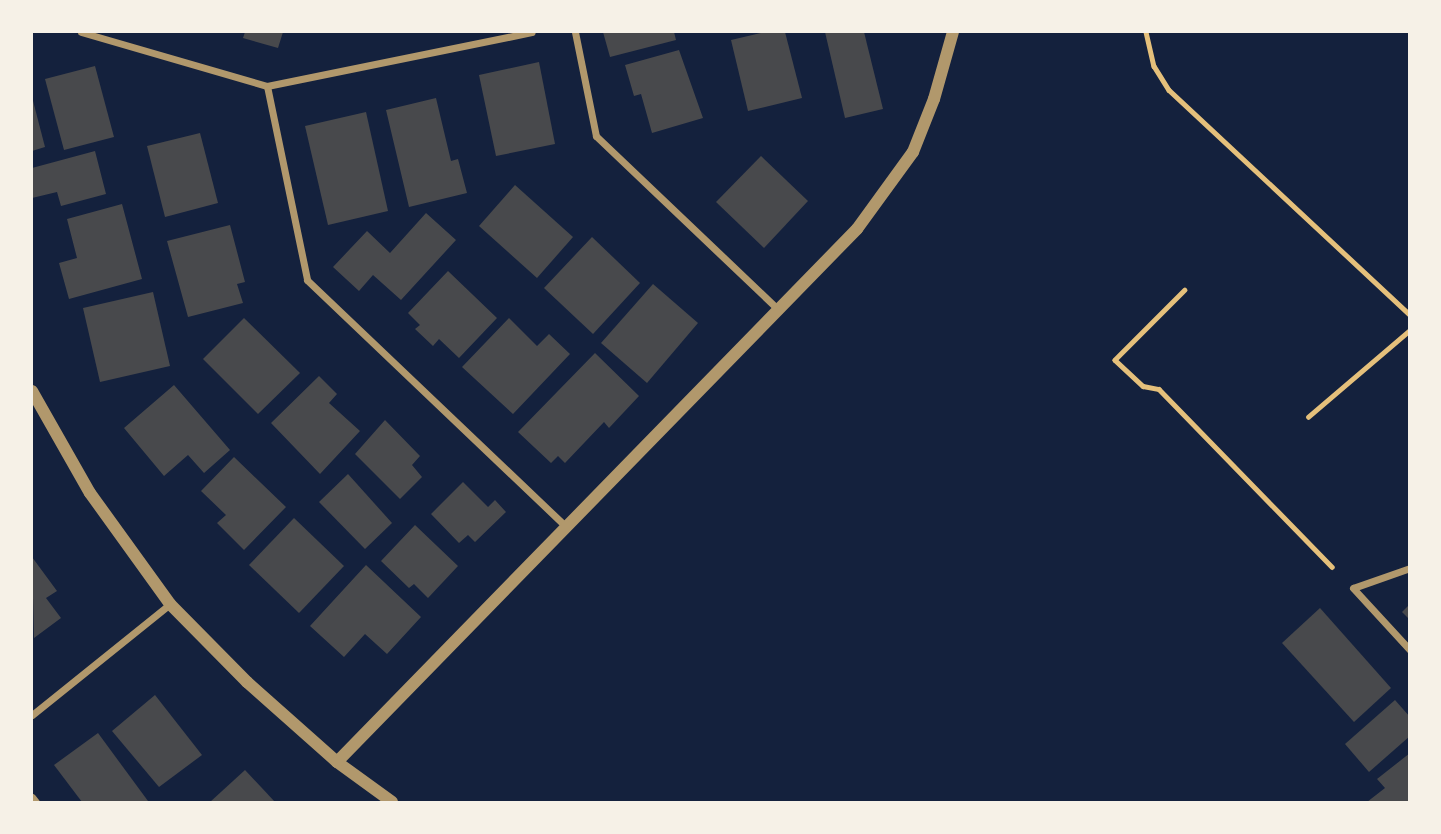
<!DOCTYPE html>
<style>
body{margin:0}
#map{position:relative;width:1441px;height:834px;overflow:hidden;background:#14213d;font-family:"Golos Text",sans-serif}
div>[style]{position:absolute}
.building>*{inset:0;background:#48494c}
.path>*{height:4.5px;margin:-2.25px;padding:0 2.25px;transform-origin:2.25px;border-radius:2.25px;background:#e5c07b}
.minor>*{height:7px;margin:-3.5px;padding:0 3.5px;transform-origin:3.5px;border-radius:3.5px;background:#b1986c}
.tertiary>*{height:12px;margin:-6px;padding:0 6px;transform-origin:6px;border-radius:6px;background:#b1986c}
span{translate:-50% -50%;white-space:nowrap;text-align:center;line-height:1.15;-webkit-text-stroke:5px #f6f1e7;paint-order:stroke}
.frame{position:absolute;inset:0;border:33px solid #f6f1e7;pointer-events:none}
</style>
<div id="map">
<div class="building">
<i style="clip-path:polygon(245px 32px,283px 32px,278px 48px,243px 38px)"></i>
<i style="clip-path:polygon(603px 32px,674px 32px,676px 40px,610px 57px)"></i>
<i style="clip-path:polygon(765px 32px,785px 32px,802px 98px,748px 111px,731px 40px)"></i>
<i style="clip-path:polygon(825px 32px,864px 32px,883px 109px,845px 118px)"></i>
<i style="clip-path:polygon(679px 50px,703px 118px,652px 133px,641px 94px,634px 96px,625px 65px)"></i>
<i style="clip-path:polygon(539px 62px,555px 144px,496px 156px,479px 75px)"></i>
<i style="clip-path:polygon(95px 66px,114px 137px,64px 150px,45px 79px)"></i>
<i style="clip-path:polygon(32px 97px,45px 147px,32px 151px)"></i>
<i style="clip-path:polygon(436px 98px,451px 161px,458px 159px,467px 193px,409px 207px,386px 110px)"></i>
<i style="clip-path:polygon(366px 112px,388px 211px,328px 225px,305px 126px)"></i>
<i style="clip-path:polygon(200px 133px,218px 203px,165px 217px,147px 146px)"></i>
<i style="clip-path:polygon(95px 151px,106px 194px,61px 206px,57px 192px,32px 198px,32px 168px)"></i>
<i style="clip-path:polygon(761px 156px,808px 201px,764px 248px,716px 202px)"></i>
<i style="clip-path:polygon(515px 185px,573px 237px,537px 278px,479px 226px)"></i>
<i style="clip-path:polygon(122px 204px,142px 279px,69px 299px,59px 263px,77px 258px,67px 219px)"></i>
<i style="clip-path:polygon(426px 213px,456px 240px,401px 300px,373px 275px,359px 291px,333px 267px,367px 231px,390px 253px)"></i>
<i style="clip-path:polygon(230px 225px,245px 282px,237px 284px,243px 303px,188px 317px,167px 241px)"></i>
<i style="clip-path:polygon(592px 237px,640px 283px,593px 334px,544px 288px)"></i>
<i style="clip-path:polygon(448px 271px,497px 318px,459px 358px,439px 339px,433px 346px,415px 329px,420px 325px,408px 313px)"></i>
<i style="clip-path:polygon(653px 284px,698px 323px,647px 383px,601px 343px)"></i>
<i style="clip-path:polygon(153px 292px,170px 366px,100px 382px,83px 308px)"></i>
<i style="clip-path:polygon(244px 318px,300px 373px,258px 414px,203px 359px)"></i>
<i style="clip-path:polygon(509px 318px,537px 346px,549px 334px,570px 354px,513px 414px,462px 367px)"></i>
<i style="clip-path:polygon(595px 353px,639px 396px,609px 428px,604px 422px,565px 463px,558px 456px,551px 463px,518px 432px)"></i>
<i style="clip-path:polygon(319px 376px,337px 394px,329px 403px,360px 431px,320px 474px,271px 423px)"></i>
<i style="clip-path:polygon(174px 385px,230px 450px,204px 473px,188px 455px,164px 476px,124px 428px)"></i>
<i style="clip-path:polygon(385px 420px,420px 456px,412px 465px,422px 477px,400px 499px,355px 454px)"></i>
<i style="clip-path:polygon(234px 457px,286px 507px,244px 550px,217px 523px,226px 515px,201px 491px)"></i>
<i style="clip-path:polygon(348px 474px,392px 523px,365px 549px,319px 502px)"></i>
<i style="clip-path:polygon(463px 482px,488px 507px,495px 500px,506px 512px,475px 542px,468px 535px,459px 543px,431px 514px)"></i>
<i style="clip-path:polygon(294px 518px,344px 566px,299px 613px,249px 565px)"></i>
<i style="clip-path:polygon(415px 525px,458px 566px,428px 598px,414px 584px,409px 588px,381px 561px)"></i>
<i style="clip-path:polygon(32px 557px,57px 591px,46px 598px,61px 618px,34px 638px)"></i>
<i style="clip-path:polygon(366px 565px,421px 617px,387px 654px,365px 634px,344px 657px,310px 626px)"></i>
<i style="clip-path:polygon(1410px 604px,1410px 620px,1402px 612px)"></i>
<i style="clip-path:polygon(1320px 608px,1391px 688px,1354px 722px,1282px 643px)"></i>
<i style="clip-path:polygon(155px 695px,202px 755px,159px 787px,112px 731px)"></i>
<i style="clip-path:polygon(1395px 700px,1410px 717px,1410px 736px,1369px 772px,1345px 744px)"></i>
<i style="clip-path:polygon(98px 733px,148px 801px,146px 802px,82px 802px,54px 765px)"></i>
<i style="clip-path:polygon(1410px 753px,1410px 802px,1367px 802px,1385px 788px,1377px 779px)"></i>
<i style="clip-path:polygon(245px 770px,275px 802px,210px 802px)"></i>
</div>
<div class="path">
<i style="left:1146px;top:32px;width:35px;rotate:77deg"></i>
<i style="left:1154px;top:66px;width:28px;rotate:58deg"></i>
<i style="left:1169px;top:90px;width:330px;rotate:43deg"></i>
<i style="left:1185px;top:290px;width:99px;rotate:135deg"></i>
<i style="left:1115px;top:360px;width:38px;rotate:43deg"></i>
<i style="left:1143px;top:386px;width:16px;rotate:11deg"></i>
<i style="left:1159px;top:389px;width:248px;rotate:45.8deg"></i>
<i style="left:1308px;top:417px;width:134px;rotate:-40.5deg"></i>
</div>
<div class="minor">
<i style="left:81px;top:32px;width:194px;rotate:16.2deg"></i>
<i style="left:267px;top:86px;width:270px;rotate:-11.5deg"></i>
<i style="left:575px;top:32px;width:106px;rotate:78.6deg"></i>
<i style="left:596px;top:136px;width:253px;rotate:43.6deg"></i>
<i style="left:267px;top:86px;width:198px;rotate:78.3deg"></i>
<i style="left:307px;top:280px;width:358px;rotate:43.6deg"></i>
<i style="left:1410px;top:568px;width:60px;rotate:160.7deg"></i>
<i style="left:1353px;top:588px;width:84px;rotate:47.4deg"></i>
<i style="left:32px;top:715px;width:177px;rotate:-38.8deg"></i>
<i style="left:32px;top:797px;width:6px;rotate:51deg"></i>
</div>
<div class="tertiary">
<i style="left:32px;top:391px;width:117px;rotate:60.4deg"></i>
<i style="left:90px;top:493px;width:137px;rotate:54.2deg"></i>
<i style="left:170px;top:604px;width:110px;rotate:45.4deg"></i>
<i style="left:247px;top:682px;width:120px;rotate:41.6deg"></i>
<i style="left:337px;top:762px;width:68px;rotate:36deg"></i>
<i style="left:337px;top:762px;width:745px;rotate:-45.71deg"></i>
<i style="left:857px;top:229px;width:95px;rotate:-54deg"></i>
<i style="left:913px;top:152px;width:57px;rotate:-68.4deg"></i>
<i style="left:934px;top:99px;width:70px;rotate:-74.2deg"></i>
</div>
<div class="frame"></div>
</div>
